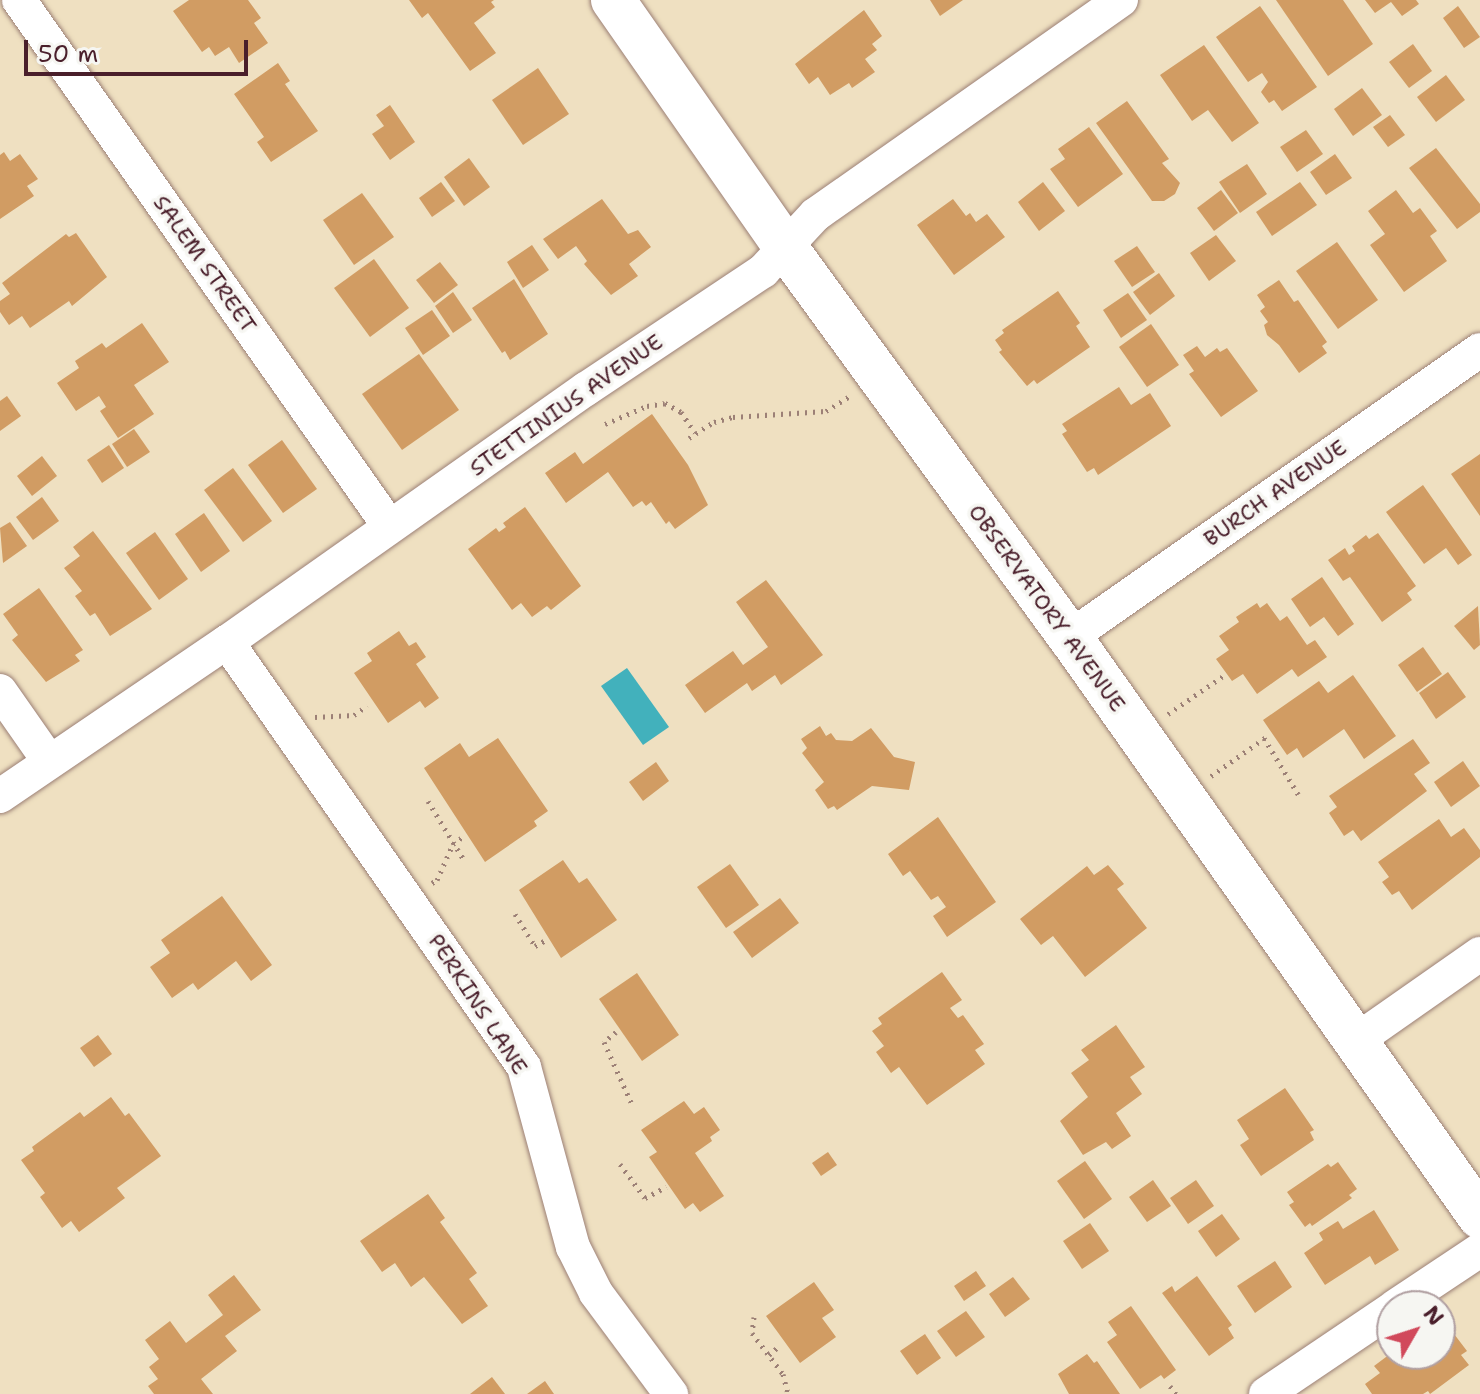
<!DOCTYPE html>
<style>
body{margin:0}
#map{position:relative;width:1480px;height:1394px;overflow:hidden;background:#efe0c1;font-family:"Shantell Sans",sans-serif}
div>[style]{position:absolute}
.water>*{inset:0;background:#42b1bc}
.building>*{inset:0;background:#d19c63}
.path>*{height:5px;margin-top:-2.5px;transform-origin:0;background:repeating-linear-gradient(90deg,#9c8076 0 2px,transparent 0 8px)}
.roads{filter:drop-shadow(0 0 2px #9c8076) drop-shadow(0 0 2px #9c8076)}
.minor>*{height:34px;margin:-17px;padding:0 17px;transform-origin:17px;border-radius:17px;background:#fff}
.tertiary>*{height:44px;margin:-22px;padding:0 22px;transform-origin:22px;border-radius:22px;background:#fff}
span{translate:-50% -50%;white-space:nowrap;text-align:center;line-height:1.15;-webkit-text-stroke:7px #f6f6f2;paint-order:stroke}
.street-label{font-size:22px;color:#4a1f2b}
.north{position:absolute;left:1376px;top:1290px;width:80px;height:80px;box-sizing:border-box;background:#f6f6f2;border:2px solid #b1a0a2;border-radius:50%;rotate:51deg;font-size:22px;font-weight:700;line-height:32px;text-align:center;color:#4a1f2b}
.north::after{content:'';display:block;margin:auto;width:28px;height:36px;background:#d1495b;clip-path:polygon(50% 0,100% 100%,50% 72%,0 100%)}
.scale{position:absolute;left:24px;top:40px;width:224px;height:36px;box-sizing:border-box;border:4px solid #4a1f2b;border-top:0;padding-left:10px;font-size:24px;line-height:28px;white-space:nowrap;color:#4a1f2b;-webkit-text-stroke:6px #f6f6f2;paint-order:stroke}
</style>
<div id="map">
<div class="water">
<i style="clip-path:polygon(627px 668px,669px 727px,643px 745px,601px 686px)"></i>
</div>
<div class="building">
<i style="clip-path:polygon(189px 0,248px 0,261px 18px,254px 23px,268px 43px,239px 63px,229px 47px,215px 56px,209px 47px,202px 52px,173px 11px)"></i>
<i style="clip-path:polygon(409px 0,494px 0,491px 2px,495px 7px,474px 23px,496px 53px,470px 71px,428px 13px,422px 18px)"></i>
<i style="clip-path:polygon(930px 0,963px 0,940px 16px)"></i>
<i style="clip-path:polygon(1276px 0,1343px 0,1373px 44px,1328px 76px)"></i>
<i style="clip-path:polygon(1365px 0,1416px 0,1419px 4px,1402px 16px,1391px 2px,1375px 13px)"></i>
<i style="clip-path:polygon(1260px 6px,1317px 87px,1282px 111px,1274px 100px,1269px 103px,1261px 92px,1268px 82px,1262px 73px,1248px 82px,1216px 37px)"></i>
<i style="clip-path:polygon(1458px 6px,1480px 37px,1464px 48px,1443px 18px)"></i>
<i style="clip-path:polygon(864px 10px,882px 36px,872px 44px,877px 50px,865px 59px,875px 72px,852px 88px,849px 83px,830px 95px,818px 77px,809px 84px,795px 64px)"></i>
<i style="clip-path:polygon(1413px 44px,1432px 71px,1409px 88px,1389px 62px)"></i>
<i style="clip-path:polygon(1204px 45px,1259px 123px,1232px 142px,1208px 110px,1192px 121px,1160px 75px)"></i>
<i style="clip-path:polygon(278px 63px,290px 81px,285px 84px,318px 131px,271px 162px,257px 142px,264px 137px,234px 94px)"></i>
<i style="clip-path:polygon(538px 68px,569px 114px,523px 145px,492px 100px)"></i>
<i style="clip-path:polygon(1446px 75px,1465px 100px,1436px 122px,1417px 97px)"></i>
<i style="clip-path:polygon(1362px 88px,1382px 115px,1353px 136px,1334px 109px)"></i>
<i style="clip-path:polygon(1127px 101px,1169px 159px,1162px 163px,1180px 183px,1175px 194px,1164px 201px,1152px 201px,1096px 123px)"></i>
<i style="clip-path:polygon(390px 105px,415px 142px,390px 160px,372px 134px,384px 126px,376px 115px)"></i>
<i style="clip-path:polygon(1390px 115px,1405px 135px,1388px 147px,1373px 127px)"></i>
<i style="clip-path:polygon(1089px 127px,1123px 174px,1078px 207px,1050px 169px,1065px 159px,1058px 149px)"></i>
<i style="clip-path:polygon(1306px 130px,1323px 154px,1297px 172px,1280px 147px)"></i>
<i style="clip-path:polygon(1436px 148px,1480px 204px,1480px 212px,1457px 229px,1409px 168px)"></i>
<i style="clip-path:polygon(4px 152px,10px 161px,20px 154px,38px 179px,27px 186px,34px 196px,0 219px,0 155px)"></i>
<i style="clip-path:polygon(1335px 154px,1352px 178px,1326px 195px,1310px 172px)"></i>
<i style="clip-path:polygon(469px 158px,490px 187px,464px 206px,444px 177px)"></i>
<i style="clip-path:polygon(1247px 164px,1267px 194px,1240px 213px,1219px 182px)"></i>
<i style="clip-path:polygon(441px 182px,455px 201px,432px 217px,419px 198px)"></i>
<i style="clip-path:polygon(1043px 182px,1065px 211px,1039px 231px,1018px 202px)"></i>
<i style="clip-path:polygon(1300px 182px,1317px 205px,1272px 236px,1256px 212px)"></i>
<i style="clip-path:polygon(1221px 190px,1238px 213px,1214px 231px,1197px 208px)"></i>
<i style="clip-path:polygon(1396px 190px,1413px 213px,1420px 208px,1437px 231px,1430px 236px,1447px 261px,1404px 292px,1370px 245px,1385px 234px,1368px 211px)"></i>
<i style="clip-path:polygon(362px 193px,394px 237px,354px 265px,323px 220px)"></i>
<i style="clip-path:polygon(602px 199px,628px 234px,638px 230px,651px 247px,629px 264px,638px 276px,611px 295px,584px 264px,587px 261px,576px 246px,558px 259px,543px 239px)"></i>
<i style="clip-path:polygon(953px 199px,966px 216px,970px 213px,976px 222px,987px 214px,1005px 237px,954px 275px,917px 225px)"></i>
<i style="clip-path:polygon(76px 233px,107px 277px,72px 306px,69px 301px,30px 328px,22px 316px,9px 325px,0 312px,0 301px,10px 294px,2px 283px,66px 234px,69px 237px)"></i>
<i style="clip-path:polygon(1216px 235px,1236px 261px,1209px 281px,1190px 253px)"></i>
<i style="clip-path:polygon(1337px 242px,1378px 300px,1338px 329px,1296px 271px)"></i>
<i style="clip-path:polygon(532px 245px,549px 270px,523px 288px,507px 262px)"></i>
<i style="clip-path:polygon(1137px 246px,1155px 272px,1132px 287px,1114px 261px)"></i>
<i style="clip-path:polygon(374px 259px,409px 308px,370px 337px,334px 288px)"></i>
<i style="clip-path:polygon(440px 262px,458px 285px,434px 303px,416px 280px)"></i>
<i style="clip-path:polygon(1159px 273px,1175px 296px,1150px 315px,1133px 292px)"></i>
<i style="clip-path:polygon(514px 279px,548px 334px,510px 360px,505px 351px,502px 353px,472px 308px)"></i>
<i style="clip-path:polygon(1279px 280px,1294px 302px,1298px 300px,1327px 342px,1322px 346px,1327px 353px,1299px 373px,1279px 345px,1267px 335px,1264px 325px,1268px 322px,1260px 311px,1265px 307px,1257px 295px)"></i>
<i style="clip-path:polygon(1058px 291px,1080px 323px,1076px 326px,1090px 347px,1037px 384px,1034px 380px,1027px 386px,999px 352px,1002px 350px,995px 340px,1004px 333px,1002px 330px)"></i>
<i style="clip-path:polygon(453px 292px,472px 320px,453px 333px,435px 306px)"></i>
<i style="clip-path:polygon(1128px 293px,1147px 320px,1121px 338px,1103px 310px)"></i>
<i style="clip-path:polygon(432px 310px,450px 336px,423px 355px,405px 328px)"></i>
<i style="clip-path:polygon(142px 323px,169px 362px,134px 385px,154px 414px,118px 438px,100px 411px,106px 407px,99px 396px,76px 411px,57px 383px,79px 368px,75px 361px,102px 343px,106px 348px)"></i>
<i style="clip-path:polygon(1151px 324px,1179px 365px,1147px 387px,1119px 347px)"></i>
<i style="clip-path:polygon(1197px 346px,1205px 357px,1217px 348px,1220px 352px,1227px 348px,1258px 391px,1221px 417px,1189px 374px,1194px 371px,1183px 355px)"></i>
<i style="clip-path:polygon(419px 354px,459px 410px,402px 450px,362px 394px)"></i>
<i style="clip-path:polygon(1119px 387px,1131px 405px,1150px 393px,1171px 426px,1098px 475px,1094px 468px,1087px 472px,1062px 434px,1067px 431px,1062px 424px)"></i>
<i style="clip-path:polygon(7px 396px,21px 416px,0 431px,0 401px)"></i>
<i style="clip-path:polygon(652px 414px,688px 465px,708px 505px,675px 529px,669px 521px,666px 524px,651px 502px,646px 506px,642px 501px,633px 507px,608px 472px,566px 503px,545px 473px,575px 452px,583px 464px)"></i>
<i style="clip-path:polygon(134px 429px,150px 452px,127px 467px,112px 444px)"></i>
<i style="clip-path:polygon(282px 440px,317px 489px,283px 513px,248px 465px)"></i>
<i style="clip-path:polygon(109px 445px,124px 468px,102px 483px,87px 460px)"></i>
<i style="clip-path:polygon(1480px 454px,1480px 516px,1451px 474px)"></i>
<i style="clip-path:polygon(42px 456px,57px 476px,32px 496px,17px 476px)"></i>
<i style="clip-path:polygon(233px 468px,272px 521px,243px 542px,204px 490px)"></i>
<i style="clip-path:polygon(1423px 485px,1472px 555px,1458px 565px,1446px 548px,1424px 564px,1386px 512px)"></i>
<i style="clip-path:polygon(42px 497px,59px 521px,33px 540px,16px 517px)"></i>
<i style="clip-path:polygon(525px 507px,581px 586px,551px 610px,547px 606px,532px 617px,521px 603px,512px 610px,468px 549px,496px 528px,499px 532px,506px 527px,503px 523px)"></i>
<i style="clip-path:polygon(204px 513px,230px 551px,201px 572px,175px 534px)"></i>
<i style="clip-path:polygon(10px 522px,27px 546px,3px 563px,0 528px)"></i>
<i style="clip-path:polygon(93px 531px,152px 609px,110px 636px,95px 613px,90px 616px,75px 596px,82px 591px,64px 568px,80px 556px,73px 547px)"></i>
<i style="clip-path:polygon(155px 532px,188px 579px,159px 600px,126px 553px)"></i>
<i style="clip-path:polygon(1378px 533px,1416px 586px,1407px 593px,1412px 600px,1382px 622px,1350px 577px,1343px 581px,1328px 560px,1345px 548px,1349px 555px,1355px 551px,1352px 546px,1366px 535px,1369px 539px)"></i>
<i style="clip-path:polygon(1322px 577px,1354px 624px,1338px 636px,1324px 617px,1310px 627px,1291px 599px)"></i>
<i style="clip-path:polygon(766px 580px,823px 655px,781px 685px,775px 675px,752px 691px,747px 683px,705px 713px,685px 685px,733px 651px,743px 665px,768px 647px,736px 602px)"></i>
<i style="clip-path:polygon(39px 588px,83px 650px,75px 655px,80px 661px,46px 682px,12px 640px,18px 635px,3px 614px)"></i>
<i style="clip-path:polygon(1257px 603px,1260px 608px,1267px 603px,1280px 621px,1287px 616px,1307px 645px,1315px 640px,1327px 657px,1298px 677px,1292px 669px,1257px 694px,1243px 674px,1232px 681px,1216px 659px,1229px 650px,1219px 636px,1239px 622px,1236px 617px)"></i>
<i style="clip-path:polygon(1478px 606px,1480px 645px,1474px 650px,1454px 626px)"></i>
<i style="clip-path:polygon(399px 631px,409px 646px,416px 642px,426px 657px,416px 664px,439px 698px,425px 708px,420px 701px,388px 723px,354px 673px,372px 661px,367px 653px)"></i>
<i style="clip-path:polygon(1423px 647px,1442px 674px,1417px 692px,1398px 665px)"></i>
<i style="clip-path:polygon(1448px 672px,1466px 697px,1436px 719px,1419px 693px)"></i>
<i style="clip-path:polygon(1353px 675px,1396px 736px,1364px 759px,1344px 729px,1303px 758px,1297px 748px,1287px 755px,1263px 720px,1319px 681px,1328px 693px)"></i>
<i style="clip-path:polygon(820px 726px,826px 736px,831px 733px,836px 740px,852px 741px,871px 728px,894px 757px,915px 762px,909px 790px,872px 786px,837px 810px,834px 806px,828px 809px,815px 790px,824px 782px,802px 753px,807px 748px,801px 739px)"></i>
<i style="clip-path:polygon(498px 738px,548px 811px,534px 821px,537px 826px,485px 862px,424px 768px,460px 743px,469px 757px)"></i>
<i style="clip-path:polygon(1413px 739px,1430px 763px,1414px 774px,1427px 791px,1361px 841px,1353px 830px,1344px 836px,1329px 813px,1337px 807px,1329px 796px)"></i>
<i style="clip-path:polygon(1463px 761px,1480px 786px,1451px 807px,1434px 782px)"></i>
<i style="clip-path:polygon(656px 762px,669px 781px,643px 801px,629px 782px)"></i>
<i style="clip-path:polygon(938px 817px,996px 902px,947px 937px,933px 916px,946px 907px,938px 896px,931px 900px,910px 871px,903px 876px,888px 854px)"></i>
<i style="clip-path:polygon(1439px 819px,1451px 837px,1464px 828px,1480px 850px,1480px 857px,1412px 910px,1399px 891px,1392px 895px,1382px 882px,1389px 877px,1378px 862px)"></i>
<i style="clip-path:polygon(563px 860px,579px 883px,587px 878px,617px 920px,561px 958px,519px 890px)"></i>
<i style="clip-path:polygon(730px 864px,759px 905px,726px 928px,697px 887px)"></i>
<i style="clip-path:polygon(1108px 865px,1124px 884px,1117px 889px,1147px 928px,1085px 977px,1053px 936px,1041px 945px,1020px 919px,1087px 866px,1094px 875px)"></i>
<i style="clip-path:polygon(222px 896px,272px 965px,251px 981px,236px 961px,198px 990px,193px 983px,172px 998px,150px 967px,170px 953px,161px 940px)"></i>
<i style="clip-path:polygon(780px 898px,799px 923px,752px 958px,733px 932px)"></i>
<i style="clip-path:polygon(942px 972px,962px 1000px,950px 1008px,958px 1018px,963px 1015px,984px 1044px,975px 1050px,985px 1064px,927px 1105px,899px 1067px,891px 1073px,876px 1052px,884px 1046px,872px 1031px,882px 1024px,878px 1018px)"></i>
<i style="clip-path:polygon(637px 973px,679px 1035px,642px 1061px,599px 999px)"></i>
<i style="clip-path:polygon(1116px 1025px,1145px 1067px,1130px 1077px,1142px 1094px,1116px 1113px,1131px 1136px,1112px 1149px,1106px 1142px,1083px 1155px,1060px 1121px,1088px 1097px,1071px 1073px,1089px 1060px,1081px 1050px)"></i>
<i style="clip-path:polygon(98px 1035px,112px 1054px,94px 1067px,80px 1048px)"></i>
<i style="clip-path:polygon(1285px 1088px,1314px 1130px,1310px 1132px,1314px 1140px,1261px 1176px,1240px 1145px,1249px 1139px,1237px 1120px)"></i>
<i style="clip-path:polygon(111px 1097px,125px 1116px,129px 1113px,161px 1156px,117px 1188px,125px 1198px,79px 1232px,71px 1221px,62px 1228px,40px 1197px,45px 1193px,21px 1160px,34px 1151px,32px 1147px,80px 1112px,84px 1117px)"></i>
<i style="clip-path:polygon(684px 1101px,694px 1114px,704px 1107px,720px 1130px,710px 1137px,712px 1141px,695px 1153px,724px 1196px,700px 1212px,693px 1203px,685px 1209px,649px 1157px,657px 1152px,641px 1130px)"></i>
<i style="clip-path:polygon(828px 1152px,837px 1165px,821px 1176px,812px 1163px)"></i>
<i style="clip-path:polygon(1085px 1161px,1112px 1199px,1084px 1219px,1057px 1181px)"></i>
<i style="clip-path:polygon(1338px 1162px,1357px 1189px,1349px 1195px,1352px 1198px,1312px 1226px,1310px 1223px,1305px 1227px,1289px 1205px,1294px 1202px,1287px 1192px,1328px 1164px,1331px 1167px)"></i>
<i style="clip-path:polygon(1153px 1180px,1171px 1206px,1147px 1222px,1129px 1197px)"></i>
<i style="clip-path:polygon(1196px 1180px,1214px 1206px,1188px 1224px,1170px 1198px)"></i>
<i style="clip-path:polygon(428px 1194px,445px 1218px,440px 1222px,477px 1273px,469px 1279px,488px 1306px,462px 1324px,424px 1277px,411px 1287px,395px 1263px,382px 1272px,360px 1241px)"></i>
<i style="clip-path:polygon(1374px 1210px,1399px 1250px,1375px 1265px,1370px 1256px,1325px 1285px,1304px 1253px,1323px 1240px,1319px 1233px,1338px 1221px,1343px 1229px)"></i>
<i style="clip-path:polygon(1222px 1214px,1240px 1239px,1216px 1257px,1198px 1231px)"></i>
<i style="clip-path:polygon(1090px 1223px,1109px 1251px,1082px 1269px,1063px 1241px)"></i>
<i style="clip-path:polygon(1275px 1261px,1292px 1287px,1255px 1313px,1237px 1286px)"></i>
<i style="clip-path:polygon(976px 1271px,986px 1286px,964px 1301px,954px 1286px)"></i>
<i style="clip-path:polygon(234px 1275px,261px 1310px,225px 1336px,237px 1351px,201px 1379px,213px 1394px,154px 1394px,148px 1386px,158px 1379px,149px 1367px,159px 1359px,145px 1340px,170px 1321px,186px 1343px,223px 1315px,208px 1295px)"></i>
<i style="clip-path:polygon(1197px 1276px,1232px 1325px,1228px 1328px,1234px 1338px,1209px 1356px,1162px 1293px,1172px 1286px,1175px 1292px)"></i>
<i style="clip-path:polygon(1013px 1277px,1030px 1299px,1005px 1317px,989px 1294px)"></i>
<i style="clip-path:polygon(814px 1282px,834px 1310px,822px 1318px,836px 1337px,800px 1363px,766px 1316px)"></i>
<i style="clip-path:polygon(1131px 1306px,1176px 1370px,1164px 1379px,1161px 1375px,1140px 1389px,1107px 1342px,1117px 1335px,1108px 1322px)"></i>
<i style="clip-path:polygon(966px 1311px,985px 1337px,956px 1357px,937px 1331px)"></i>
<i style="clip-path:polygon(1448px 1326px,1467px 1351px,1461px 1355px,1469px 1365px,1430px 1394px,1428px 1391px,1423px 1394px,1372px 1394px,1365px 1384px,1380px 1373px,1374px 1366px,1390px 1354px,1393px 1358px,1399px 1354px,1440px 1354px,1440px 1332px)"></i>
<i style="clip-path:polygon(925px 1334px,941px 1358px,917px 1375px,900px 1351px)"></i>
<i style="clip-path:polygon(1087px 1354px,1094px 1363px,1097px 1361px,1120px 1394px,1069px 1394px,1058px 1374px)"></i>
<i style="clip-path:polygon(492px 1377px,505px 1394px,470px 1394px)"></i>
<i style="clip-path:polygon(545px 1381px,554px 1394px,527px 1394px,534px 1389px)"></i>
</div>
<div class="path">
<i style="left:605px;top:424px;width:46px;rotate:-23.2deg"></i>
<i style="left:647px;top:406px;width:18px;rotate:-9deg"></i>
<i style="left:665px;top:403px;width:18px;rotate:29deg"></i>
<i style="left:681px;top:412px;width:25px;rotate:56deg"></i>
<i style="left:689px;top:438px;width:30px;rotate:-33deg"></i>
<i style="left:714px;top:422px;width:20px;rotate:-15deg"></i>
<i style="left:733px;top:417px;width:93px;rotate:-3.7deg"></i>
<i style="left:826px;top:411px;width:28px;rotate:-32deg"></i>
<i style="left:1168px;top:714px;width:67px;rotate:-34.6deg"></i>
<i style="left:315px;top:717px;width:39px;rotate:-3deg"></i>
<i style="left:354px;top:715px;width:16px;rotate:-35deg"></i>
<i style="left:1264px;top:738px;width:66px;rotate:58.7deg"></i>
<i style="left:1211px;top:776px;width:71px;rotate:-35.3deg"></i>
<i style="left:428px;top:801px;width:69px;rotate:58.6deg"></i>
<i style="left:432px;top:883px;width:6px;rotate:-31deg"></i>
<i style="left:437px;top:880px;width:39px;rotate:-66deg"></i>
<i style="left:453px;top:844px;width:14px;rotate:-36deg"></i>
<i style="left:515px;top:914px;width:38px;rotate:58deg"></i>
<i style="left:535px;top:946px;width:13px;rotate:-29deg"></i>
<i style="left:616px;top:1032px;width:16px;rotate:140deg"></i>
<i style="left:604px;top:1042px;width:66px;rotate:65.8deg"></i>
<i style="left:620px;top:1164px;width:42px;rotate:53.7deg"></i>
<i style="left:645px;top:1198px;width:24px;rotate:-28deg"></i>
<i style="left:754px;top:1317px;width:16px;rotate:97deg"></i>
<i style="left:752px;top:1333px;width:51px;rotate:52.9deg"></i>
<i style="left:783px;top:1374px;width:21px;rotate:76deg"></i>
<i style="left:769px;top:1355px;width:13px;rotate:-42deg"></i>
<i style="left:1170px;top:1386px;width:10px;rotate:53deg"></i>
</div>
<div class="roads">
<div class="minor">
<i style="left:19px;top:0;width:644px;rotate:54.86deg"></i>
<i style="left:1070px;top:637px;width:500px;rotate:-34.99deg"></i>
<i style="left:227px;top:642px;width:518px;rotate:55.05deg"></i>
<i style="left:524px;top:1067px;width:187px;rotate:74.8deg"></i>
<i style="left:573px;top:1247px;width:51px;rotate:63.4deg"></i>
<i style="left:596px;top:1293px;width:126px;rotate:53.4deg"></i>
<i style="left:0;top:691px;width:85px;rotate:55deg"></i>
<i style="left:0;top:796px;width:274px;rotate:-34.2deg"></i>
<i style="left:227px;top:642px;width:439px;rotate:-35.2deg"></i>
<i style="left:586px;top:389px;width:213px;rotate:-33.7deg"></i>
<i style="left:763px;top:271px;width:76px;rotate:-47.1deg"></i>
<i style="left:815px;top:215px;width:374px;rotate:-35.1deg"></i>
<i style="left:1357px;top:1040px;width:150px;rotate:-35deg"></i>
<i style="left:1396px;top:1306px;width:101px;rotate:-33.7deg"></i>
<i style="left:1266px;top:1394px;width:152px;rotate:-34deg"></i>
</div>
<div class="tertiary">
<i style="left:613px;top:0;width:302px;rotate:55.1deg"></i>
<i style="left:786px;top:248px;width:482px;rotate:53.9deg"></i>
<i style="left:1070px;top:637px;width:710px;rotate:54.74deg"></i>
</div>
</div>
<div class="street-label">
<span style="left:205px;top:264px;rotate:55deg">SALEM STREET</span>
<span style="left:566px;top:405px;rotate:-35deg">STETTINIUS AVENUE</span>
<span style="left:1275px;top:493px;rotate:-35deg">BURCH AVENUE</span>
<span style="left:1047px;top:608px;rotate:54deg">OBSERVATORY AVENUE</span>
<span style="left:478px;top:1004px;rotate:57deg">PERKINS LANE</span>
</div>
<div class="north">N</div>
<div class="scale">50 m</div>
</div>
